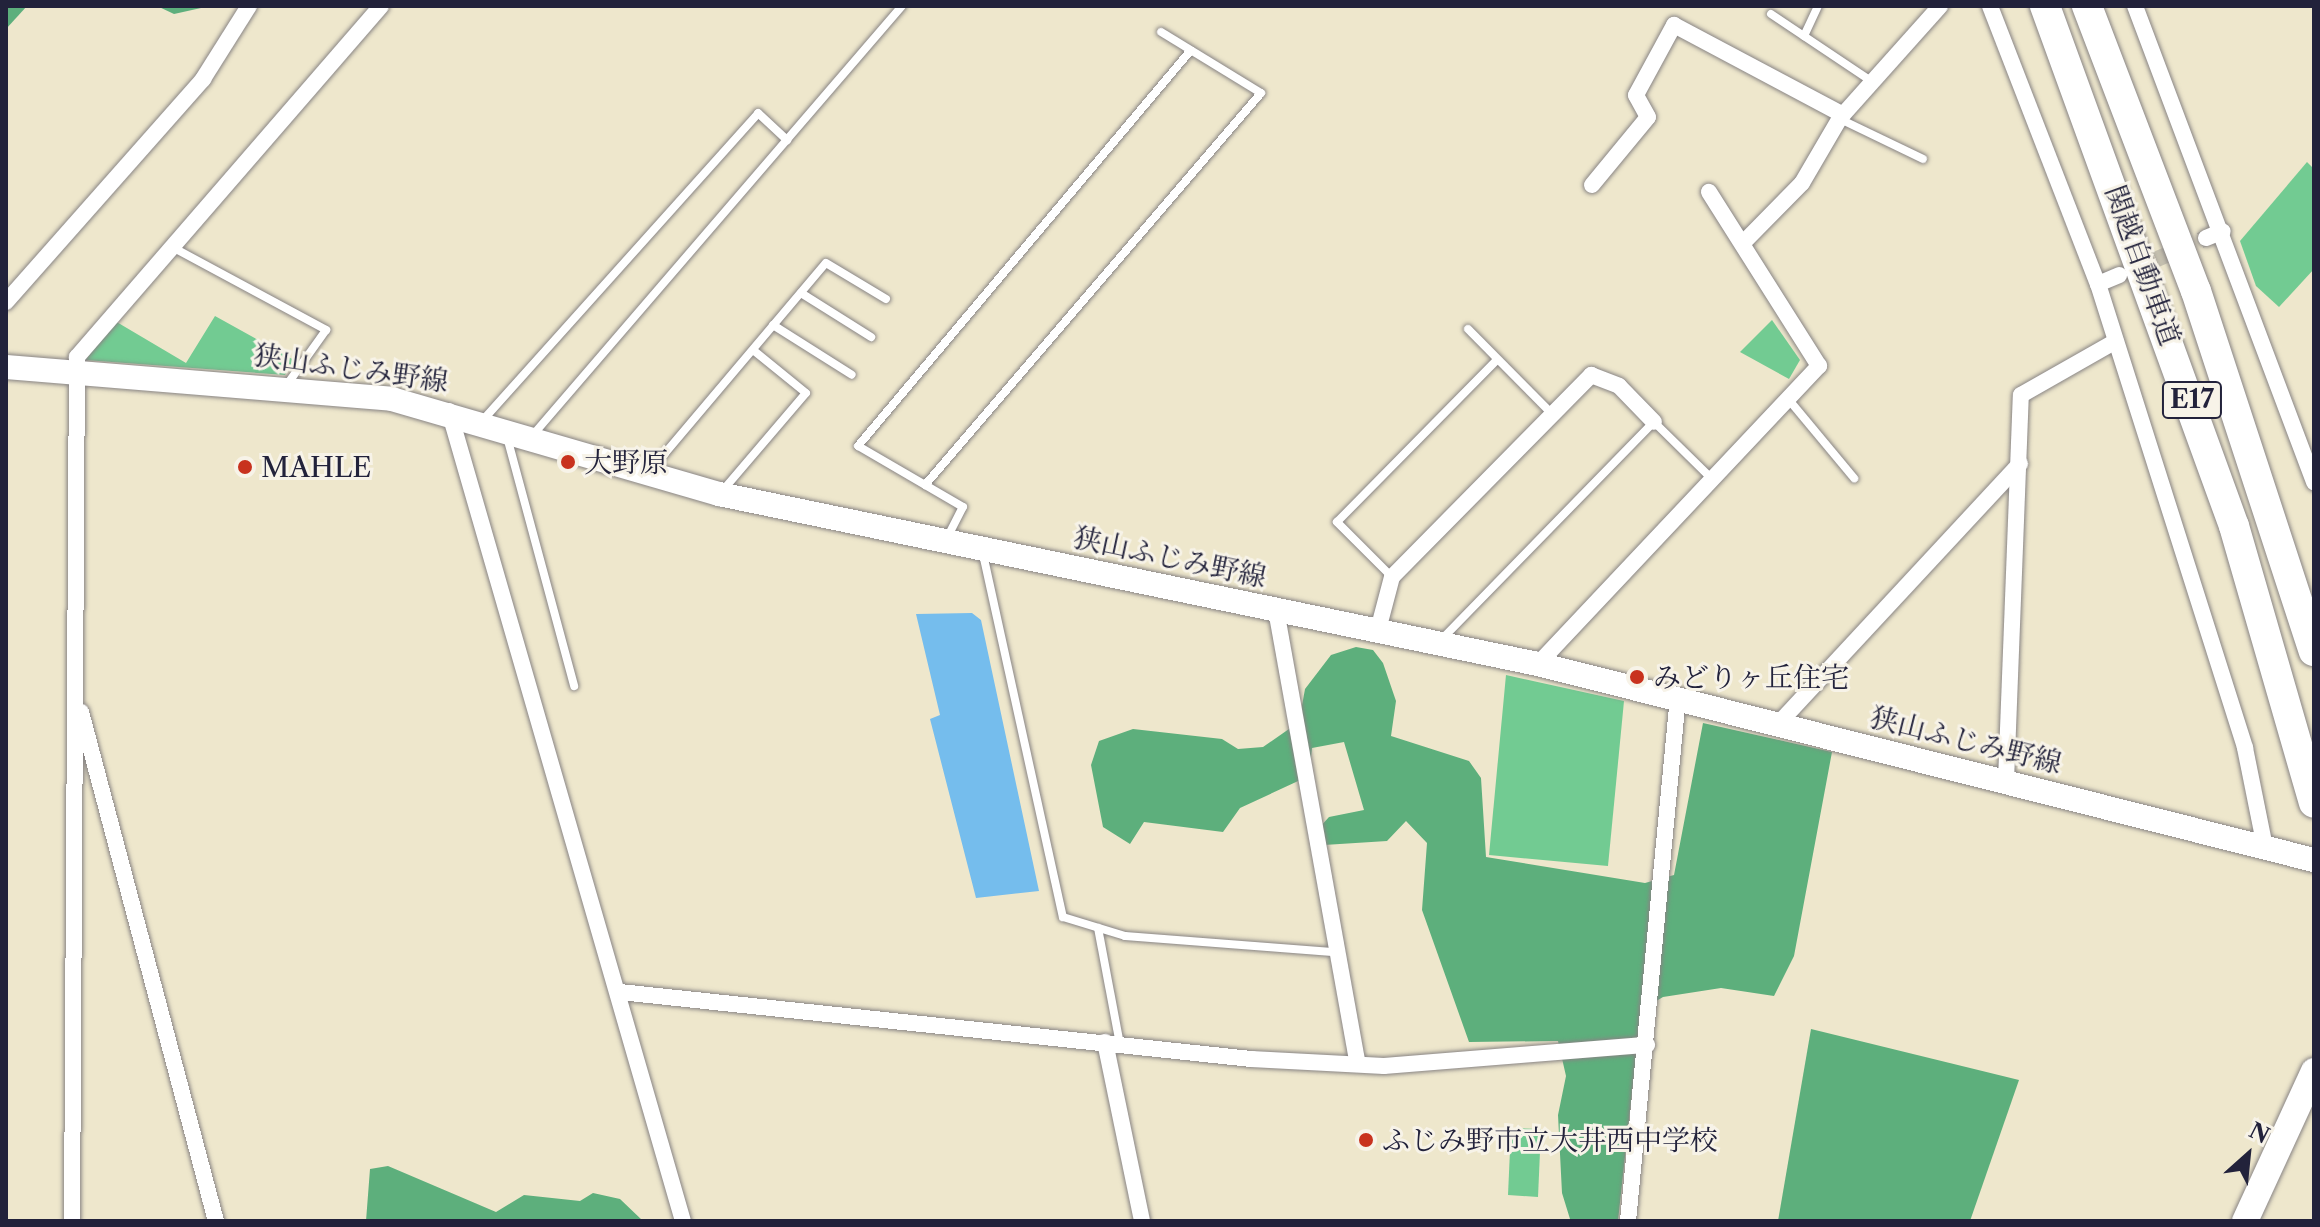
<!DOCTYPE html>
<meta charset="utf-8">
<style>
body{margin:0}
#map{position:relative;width:2320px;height:1227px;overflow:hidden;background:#eee7cc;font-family:"Libre Caslon Text","Noto Serif JP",serif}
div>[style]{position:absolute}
.green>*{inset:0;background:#72cb92}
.forest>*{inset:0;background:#5daf7c}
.water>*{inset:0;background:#75bded}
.street-tunnel>*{height:16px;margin-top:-8px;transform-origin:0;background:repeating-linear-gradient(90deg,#c5c0af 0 16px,transparent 0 24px)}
.roads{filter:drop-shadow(0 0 2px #888484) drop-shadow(0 0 2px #888484)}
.lane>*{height:8px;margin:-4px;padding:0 4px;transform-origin:4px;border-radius:4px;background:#fff}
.street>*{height:16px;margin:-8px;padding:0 8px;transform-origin:8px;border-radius:8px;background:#fff}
.secondary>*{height:24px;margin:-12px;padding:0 12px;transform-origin:12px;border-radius:12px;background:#fff}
.primary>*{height:26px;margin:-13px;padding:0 13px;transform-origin:13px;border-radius:13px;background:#fff}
.highway>*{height:30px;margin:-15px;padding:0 15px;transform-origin:15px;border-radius:15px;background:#fff}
.dots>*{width:22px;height:22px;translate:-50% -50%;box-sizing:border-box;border:4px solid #f7f3e8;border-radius:50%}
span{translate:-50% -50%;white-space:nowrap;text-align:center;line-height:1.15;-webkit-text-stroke:6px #f7f3e8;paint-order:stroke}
.shield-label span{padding:2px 6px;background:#f7f3e8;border:2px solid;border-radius:6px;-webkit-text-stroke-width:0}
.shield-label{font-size:26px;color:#22223b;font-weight:700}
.street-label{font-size:28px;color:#22223b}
.poi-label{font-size:28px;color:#22223b}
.left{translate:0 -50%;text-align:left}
.frame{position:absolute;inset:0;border:8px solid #22223b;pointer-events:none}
.north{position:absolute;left:2208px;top:1115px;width:80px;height:80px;-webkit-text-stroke:6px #f7f3e8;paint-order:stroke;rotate:27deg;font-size:22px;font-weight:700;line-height:32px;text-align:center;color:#22223b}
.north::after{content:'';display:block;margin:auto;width:28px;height:36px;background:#22223b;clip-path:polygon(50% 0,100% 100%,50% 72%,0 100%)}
</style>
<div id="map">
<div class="green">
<i style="clip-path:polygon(2307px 162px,2314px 169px,2314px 269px,2279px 307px,2256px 286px,2240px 241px)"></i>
<i style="clip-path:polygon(215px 316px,294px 360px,285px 375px,85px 360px,115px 321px,186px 363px)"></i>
<i style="clip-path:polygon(1772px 320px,1800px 360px,1789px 379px,1740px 352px)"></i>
<i style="clip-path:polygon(1506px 675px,1624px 701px,1608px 866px,1489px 855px)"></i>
<i style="clip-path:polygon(1511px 1128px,1541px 1129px,1538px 1197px,1508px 1195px)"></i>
</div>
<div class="forest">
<i style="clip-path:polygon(6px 6px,27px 6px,6px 29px)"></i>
<i style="clip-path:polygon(157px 6px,210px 6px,174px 14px)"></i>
<i style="clip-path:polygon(1356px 647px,1373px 650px,1383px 663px,1396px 701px,1391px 736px,1469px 761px,1481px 778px,1486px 857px,1645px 883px,1674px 875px,1703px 723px,1832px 752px,1794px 956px,1774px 996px,1721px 988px,1663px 997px,1641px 1010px,1618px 1221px,1570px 1219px,1562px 1193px,1558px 1115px,1566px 1076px,1558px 1041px,1469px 1042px,1422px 910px,1427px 843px,1406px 821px,1387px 841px,1324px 845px,1319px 828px,1329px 817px,1364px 810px,1344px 742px,1312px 748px,1309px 776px,1240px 808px,1223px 832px,1144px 822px,1130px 844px,1103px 827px,1091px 765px,1099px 741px,1133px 729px,1222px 739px,1238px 749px,1263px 747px,1299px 722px,1305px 689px,1331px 655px)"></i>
<i style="clip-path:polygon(1811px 1029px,2019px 1080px,1970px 1221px,1778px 1221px)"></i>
<i style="clip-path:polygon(388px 1166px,496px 1212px,524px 1195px,580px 1201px,593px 1193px,620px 1199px,643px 1221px,366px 1221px,370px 1169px)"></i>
</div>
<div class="water">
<i style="clip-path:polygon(972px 613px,981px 620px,1039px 891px,976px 898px,930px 719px,940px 715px,916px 614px)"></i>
</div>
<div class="street-tunnel">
<i style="left:2134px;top:269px;width:78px;rotate:-23.3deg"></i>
</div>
<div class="roads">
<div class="lane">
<i style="left:1771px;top:14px;width:120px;rotate:33.8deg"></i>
<i style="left:1804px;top:36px;width:33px;rotate:-65deg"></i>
<i style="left:1840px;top:119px;width:92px;rotate:25.7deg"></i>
<i style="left:174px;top:248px;width:173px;rotate:28.3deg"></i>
<i style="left:326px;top:330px;width:69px;rotate:125.5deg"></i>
<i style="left:801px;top:293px;width:83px;rotate:32.2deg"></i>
<i style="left:773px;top:325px;width:93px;rotate:32.3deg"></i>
<i style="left:1468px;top:329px;width:120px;rotate:45.3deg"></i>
<i style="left:1789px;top:400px;width:102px;rotate:50.2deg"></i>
<i style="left:483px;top:420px;width:412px;rotate:-48.1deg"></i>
<i style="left:758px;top:113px;width:40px;rotate:43deg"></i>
<i style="left:532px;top:436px;width:567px;rotate:-49.29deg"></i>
<i style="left:507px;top:437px;width:258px;rotate:74.9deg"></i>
<i style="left:650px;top:471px;width:272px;rotate:-49.8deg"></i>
<i style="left:826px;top:263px;width:70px;rotate:31deg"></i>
<i style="left:925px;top:485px;width:516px;rotate:-49.4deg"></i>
<i style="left:1261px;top:93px;width:117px;rotate:-148.6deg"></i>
<i style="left:724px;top:489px;width:126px;rotate:-49.5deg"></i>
<i style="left:806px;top:393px;width:68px;rotate:-140.9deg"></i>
<i style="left:947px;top:538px;width:35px;rotate:-63deg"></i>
<i style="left:963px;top:507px;width:121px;rotate:-149.8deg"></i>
<i style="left:858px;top:446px;width:517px;rotate:-49.94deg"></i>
<i style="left:983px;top:554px;width:372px;rotate:77.6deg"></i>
<i style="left:1063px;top:917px;width:65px;rotate:17deg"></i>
<i style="left:1125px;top:936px;width:211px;rotate:4.4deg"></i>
<i style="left:1392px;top:577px;width:78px;rotate:-135deg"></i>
<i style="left:1337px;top:522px;width:226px;rotate:-45.4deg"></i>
<i style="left:1442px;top:639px;width:303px;rotate:-45.7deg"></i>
<i style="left:1654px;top:422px;width:78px;rotate:44.5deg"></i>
<i style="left:1098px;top:928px;width:118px;rotate:79.3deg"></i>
</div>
<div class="street">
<i style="left:1990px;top:6px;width:298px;rotate:68.8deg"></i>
<i style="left:2098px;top:284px;width:487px;rotate:72.4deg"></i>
<i style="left:2245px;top:748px;width:101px;rotate:78.6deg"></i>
<i style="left:2135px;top:6px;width:509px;rotate:69.39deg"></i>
<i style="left:1592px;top:185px;width:88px;rotate:-50.5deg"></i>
<i style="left:1648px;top:117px;width:25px;rotate:-119deg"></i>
<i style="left:1636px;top:95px;width:80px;rotate:-61.5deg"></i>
<i style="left:1674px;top:25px;width:191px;rotate:28deg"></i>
<i style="left:2206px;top:238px;width:18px;rotate:-22deg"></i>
<i style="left:1743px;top:243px;width:84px;rotate:-45.5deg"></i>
<i style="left:1802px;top:183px;width:75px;rotate:-59.7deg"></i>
<i style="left:1840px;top:118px;width:150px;rotate:-48.2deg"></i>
<i style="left:2098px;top:284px;width:23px;rotate:-23deg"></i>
<i style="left:6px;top:302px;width:298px;rotate:-48.5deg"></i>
<i style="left:203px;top:79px;width:86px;rotate:-57.8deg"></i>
<i style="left:449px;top:411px;width:843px;rotate:73.89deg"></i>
<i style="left:1276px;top:610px;width:461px;rotate:79.8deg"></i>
<i style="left:1378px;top:630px;width:55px;rotate:-75.2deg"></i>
<i style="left:1392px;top:577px;width:284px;rotate:-45.4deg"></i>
<i style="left:1591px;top:375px;width:30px;rotate:21deg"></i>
<i style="left:1619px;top:386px;width:50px;rotate:45.8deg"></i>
<i style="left:1538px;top:664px;width:410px;rotate:-46.7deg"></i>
<i style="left:1819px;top:366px;width:206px;rotate:-122.3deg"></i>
<i style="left:81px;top:712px;width:527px;rotate:75.15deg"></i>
<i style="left:1779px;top:723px;width:354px;rotate:-47.1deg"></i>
<i style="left:2006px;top:781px;width:386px;rotate:-87.8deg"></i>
<i style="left:2021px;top:395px;width:109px;rotate:-29.6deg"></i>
<i style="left:620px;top:992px;width:635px;rotate:6.06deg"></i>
<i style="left:1251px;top:1059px;width:133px;rotate:3deg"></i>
<i style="left:1384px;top:1066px;width:264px;rotate:-4.6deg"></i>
<i style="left:1105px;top:1042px;width:183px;rotate:78.3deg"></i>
<i style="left:72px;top:1221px;width:864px;rotate:-89.67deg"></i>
<i style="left:77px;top:357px;width:464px;rotate:-49.1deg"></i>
<i style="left:1628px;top:1221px;width:526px;rotate:-84.55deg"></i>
</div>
<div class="secondary">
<i style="left:6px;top:367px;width:387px;rotate:4.7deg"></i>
<i style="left:392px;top:399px;width:341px;rotate:16.2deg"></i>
<i style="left:719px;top:494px;width:836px;rotate:11.73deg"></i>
<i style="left:1538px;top:664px;width:800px;rotate:14.18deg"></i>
</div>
<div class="primary">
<i style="left:2245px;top:1221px;width:165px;rotate:-65.3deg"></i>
</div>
<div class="highway">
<i style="left:2045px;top:6px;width:553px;rotate:70.03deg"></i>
<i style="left:2234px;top:526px;width:288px;rotate:73.9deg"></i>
<i style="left:2087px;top:6px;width:305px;rotate:69.1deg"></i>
<i style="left:2196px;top:291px;width:379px;rotate:71.9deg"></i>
</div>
</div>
<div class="dots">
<i style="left:568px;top:462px;background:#c8321e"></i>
<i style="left:245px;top:467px;background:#c8321e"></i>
<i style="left:1637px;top:677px;background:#c8321e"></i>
<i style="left:1366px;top:1140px;background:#c8321e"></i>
</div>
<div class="shield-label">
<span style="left:2192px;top:400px">E17</span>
</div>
<div class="street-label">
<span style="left:2143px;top:265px;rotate:70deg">関越自動車道</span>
<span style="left:351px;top:368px;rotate:8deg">狭山ふじみ野線</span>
<span style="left:1170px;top:557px;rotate:12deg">狭山ふじみ野線</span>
<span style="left:1966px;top:740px;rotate:14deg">狭山ふじみ野線</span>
</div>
<div class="poi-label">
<span class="left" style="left:584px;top:462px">大野原</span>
<span class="left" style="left:261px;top:467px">MAHLE</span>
<span class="left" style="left:1653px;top:677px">みどりヶ丘住宅</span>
<span class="left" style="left:1382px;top:1140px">ふじみ野市立大井西中学校</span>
</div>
<div class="frame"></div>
<div class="north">N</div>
</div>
